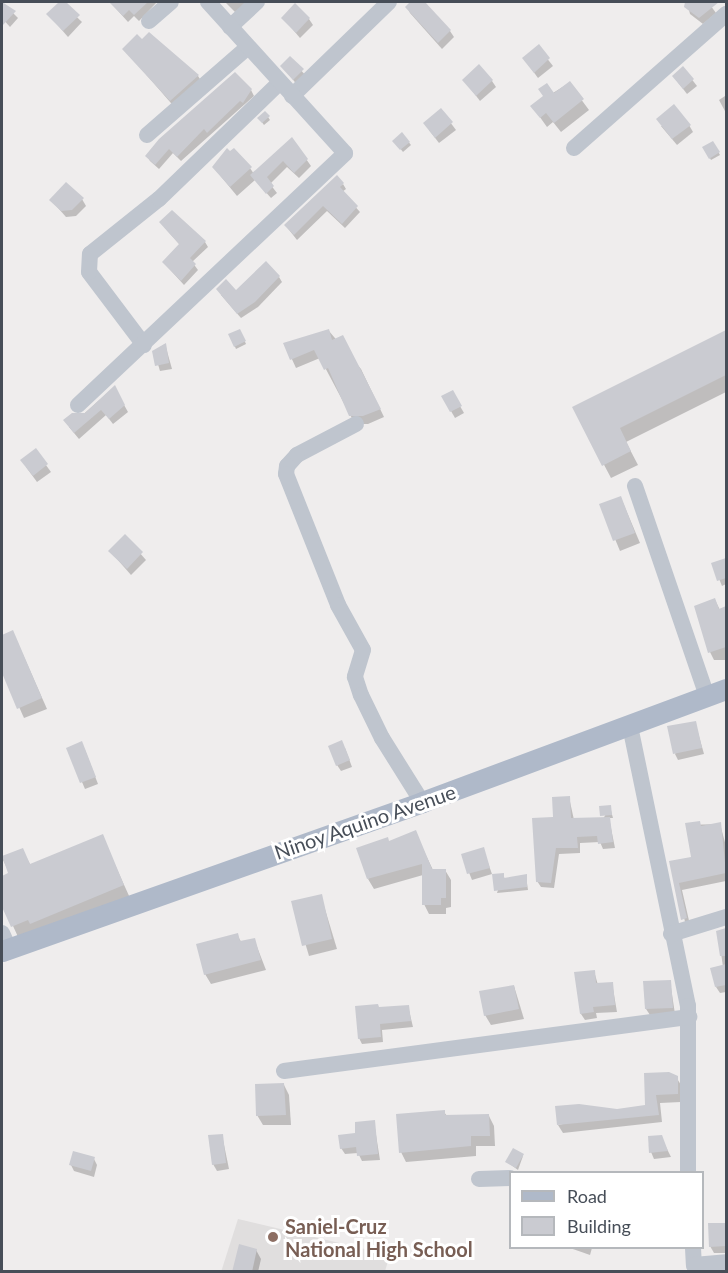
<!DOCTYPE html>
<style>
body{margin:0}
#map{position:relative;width:728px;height:1273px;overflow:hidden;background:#efeded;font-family:Lato,sans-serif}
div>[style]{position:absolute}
.education>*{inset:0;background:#e0dede}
.shadow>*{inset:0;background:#0003}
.building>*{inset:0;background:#cacbd1}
.minor>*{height:16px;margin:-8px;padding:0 8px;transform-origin:8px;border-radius:8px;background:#bfc5ce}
.major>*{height:21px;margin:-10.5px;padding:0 10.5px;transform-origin:10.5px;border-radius:10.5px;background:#afb9c9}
.dots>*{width:16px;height:16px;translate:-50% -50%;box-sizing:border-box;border:3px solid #fff;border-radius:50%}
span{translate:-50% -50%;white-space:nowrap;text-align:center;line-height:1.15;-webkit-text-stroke:6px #fff;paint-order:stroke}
.street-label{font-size:20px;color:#474e58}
.education-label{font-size:20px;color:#785e54;font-weight:700}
.left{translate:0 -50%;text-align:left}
.frame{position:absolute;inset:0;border:3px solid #474e58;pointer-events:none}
.legend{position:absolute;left:509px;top:1171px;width:195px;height:78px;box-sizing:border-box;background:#fff;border:2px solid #b5b8bc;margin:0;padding:8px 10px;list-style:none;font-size:18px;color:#474e58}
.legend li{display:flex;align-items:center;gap:12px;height:30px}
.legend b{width:30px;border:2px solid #b5b8bc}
</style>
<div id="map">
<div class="education">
<i style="clip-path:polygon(238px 1219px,390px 1255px,385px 1271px,221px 1272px)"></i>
</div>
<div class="shadow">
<i style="clip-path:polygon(2px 2px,18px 18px,10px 27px,2px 18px)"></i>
<i style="clip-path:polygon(61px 2px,82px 22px,68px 37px,48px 14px)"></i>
<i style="clip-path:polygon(110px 2px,157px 2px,139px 21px,134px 16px,128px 22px)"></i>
<i style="clip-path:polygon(225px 2px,256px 2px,240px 17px)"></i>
<i style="clip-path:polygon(412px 2px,422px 2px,450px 31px,454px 37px,442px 49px,410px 13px,407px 7px)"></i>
<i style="clip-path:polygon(687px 2px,708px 2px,716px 13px,703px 24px,690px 14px)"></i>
<i style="clip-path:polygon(283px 18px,309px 19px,313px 25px,300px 38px)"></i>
<i style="clip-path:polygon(538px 47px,553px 66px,538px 78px,524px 59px)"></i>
<i style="clip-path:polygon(124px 49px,198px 76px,204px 85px,177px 110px)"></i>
<i style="clip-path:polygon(290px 58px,307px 77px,298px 86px,282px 66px)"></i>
<i style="clip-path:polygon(683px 68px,697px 86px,687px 94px,673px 76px)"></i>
<i style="clip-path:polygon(464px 80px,492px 81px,496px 87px,480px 101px)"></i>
<i style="clip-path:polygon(569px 83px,589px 110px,561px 132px,553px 122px,547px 127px,532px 106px)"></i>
<i style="clip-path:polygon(251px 90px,254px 96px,181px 161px,173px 153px,159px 169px,150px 161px,147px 156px)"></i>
<i style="clip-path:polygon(725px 96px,726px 97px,726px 113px,719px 100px)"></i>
<i style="clip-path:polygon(441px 110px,456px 130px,439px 143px,429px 130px)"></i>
<i style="clip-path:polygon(268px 117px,270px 120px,264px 125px,261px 121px)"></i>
<i style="clip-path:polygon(689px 125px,693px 132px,677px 145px,661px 126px)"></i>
<i style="clip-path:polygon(402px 134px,411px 145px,403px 152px,396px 143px)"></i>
<i style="clip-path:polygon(292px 139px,311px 166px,299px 178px,287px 167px,270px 184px,277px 193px,271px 198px,255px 180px,237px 196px,214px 168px,250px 168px,254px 174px)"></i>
<i style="clip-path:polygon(713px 143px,720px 155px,711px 160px,704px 148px)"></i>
<i style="clip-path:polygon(343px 184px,346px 189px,342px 192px,360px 212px,345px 228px,327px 211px,297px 240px,286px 226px)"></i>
<i style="clip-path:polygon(82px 199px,86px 206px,76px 216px,66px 217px,51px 200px)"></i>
<i style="clip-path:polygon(164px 227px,205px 242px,208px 247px,192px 262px,198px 270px,184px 285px,164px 263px,180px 245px)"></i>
<i style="clip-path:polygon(279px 277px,282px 282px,258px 307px,241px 318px,221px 295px)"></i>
<i style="clip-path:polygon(240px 331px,246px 344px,236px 349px,230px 335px)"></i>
<i style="clip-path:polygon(329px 331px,361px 369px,384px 417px,368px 424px,355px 424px,320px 358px,296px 368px,285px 344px)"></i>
<i style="clip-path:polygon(726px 331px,726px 392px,626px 442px,638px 465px,611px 478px,574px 408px)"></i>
<i style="clip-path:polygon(165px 344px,172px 369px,160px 371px,154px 351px)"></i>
<i style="clip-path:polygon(114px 387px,128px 412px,113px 424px,106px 415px,79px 439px,69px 427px)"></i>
<i style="clip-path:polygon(452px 392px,464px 413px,455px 418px,443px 397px)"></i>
<i style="clip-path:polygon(35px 450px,51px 472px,37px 482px,26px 467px)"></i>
<i style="clip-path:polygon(621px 498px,640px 543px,620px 551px,601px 505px)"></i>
<i style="clip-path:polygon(125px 536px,146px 560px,131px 575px,110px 551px)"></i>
<i style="clip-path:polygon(726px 559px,726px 584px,722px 586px,713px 564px)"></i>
<i style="clip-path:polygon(715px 600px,720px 610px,726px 608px,726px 660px,714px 660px,710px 652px)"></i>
<i style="clip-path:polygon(13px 632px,47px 709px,24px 718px,2px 669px,2px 636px)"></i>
<i style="clip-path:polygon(695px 722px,704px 754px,678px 760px,675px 754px)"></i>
<i style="clip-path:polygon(345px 748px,352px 767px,341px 771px,337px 765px)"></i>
<i style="clip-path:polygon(68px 749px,85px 750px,98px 784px,85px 789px)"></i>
<i style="clip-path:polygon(569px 797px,574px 820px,603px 819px,610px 807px,613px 818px,609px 818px,615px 848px,603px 849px,600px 842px,580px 843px,580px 853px,559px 854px,554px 888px,541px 887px,537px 881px,555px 819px)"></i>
<i style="clip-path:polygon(720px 824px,726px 846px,726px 881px,682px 890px,690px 925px,686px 926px,671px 863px,693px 858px,687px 825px)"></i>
<i style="clip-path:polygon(415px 832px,433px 870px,445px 870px,451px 880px,451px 907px,446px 908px,446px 914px,429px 914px,424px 904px,423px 875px,374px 889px,368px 879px,389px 843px)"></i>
<i style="clip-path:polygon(102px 836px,130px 898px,19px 939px,2px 902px,2px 877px,10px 874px,2px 858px,22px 849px,31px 866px)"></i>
<i style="clip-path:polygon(483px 849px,492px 874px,472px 880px,462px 855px)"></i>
<i style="clip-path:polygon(503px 875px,505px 879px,526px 876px,528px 890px,497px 893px)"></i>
<i style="clip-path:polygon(321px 896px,337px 949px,309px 956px,293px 902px)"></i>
<i style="clip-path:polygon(726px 929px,726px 992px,720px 993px,716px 987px,723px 967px,718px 932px)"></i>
<i style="clip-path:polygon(237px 935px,242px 943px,254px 939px,266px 970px,211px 984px,205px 974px)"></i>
<i style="clip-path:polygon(594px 971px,598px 985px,612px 983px,617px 1012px,596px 1013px,597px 1018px,585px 1020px,581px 1014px)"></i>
<i style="clip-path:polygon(670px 981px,675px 1014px,650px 1015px,646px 1009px)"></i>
<i style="clip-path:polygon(514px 986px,524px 1019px,491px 1025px,485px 1015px)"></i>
<i style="clip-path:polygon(408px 1006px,413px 1027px,382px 1030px,383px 1042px,362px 1044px,359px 1038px,379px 1009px)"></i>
<i style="clip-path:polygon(645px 1075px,676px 1077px,681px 1085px,681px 1102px,660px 1103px,662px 1122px,563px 1133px,558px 1125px,646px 1107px)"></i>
<i style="clip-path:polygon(284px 1085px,289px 1095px,291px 1125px,263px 1125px,257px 1115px)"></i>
<i style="clip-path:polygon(444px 1112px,447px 1116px,489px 1116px,494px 1126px,495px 1146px,476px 1146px,476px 1156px,406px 1162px,401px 1152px)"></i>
<i style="clip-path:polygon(374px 1122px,380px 1160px,362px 1161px,358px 1153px,345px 1154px,341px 1148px)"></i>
<i style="clip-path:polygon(222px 1135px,229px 1169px,217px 1171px,213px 1164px)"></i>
<i style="clip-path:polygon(661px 1137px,671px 1157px,654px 1159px,651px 1152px)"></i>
<i style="clip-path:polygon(523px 1156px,518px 1170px,507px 1162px)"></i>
<i style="clip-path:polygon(94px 1159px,97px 1165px,94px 1177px,74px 1171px,71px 1165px)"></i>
<i style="clip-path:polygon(725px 1224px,726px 1253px,714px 1253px,710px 1246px)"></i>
<i style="clip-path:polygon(570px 1248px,592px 1248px,590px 1255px)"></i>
<i style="clip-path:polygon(256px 1250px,261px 1259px,258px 1272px,234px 1272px)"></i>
</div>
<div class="building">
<i style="clip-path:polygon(2px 2px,16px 11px,2px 26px)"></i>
<i style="clip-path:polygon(59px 2px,66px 2px,80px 15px,63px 31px,46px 14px)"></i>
<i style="clip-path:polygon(109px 2px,148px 2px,134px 15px,129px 10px,123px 16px)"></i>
<i style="clip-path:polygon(410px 2px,425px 2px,451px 30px,438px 43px,405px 7px)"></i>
<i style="clip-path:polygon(685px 2px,719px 2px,699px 18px,684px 7px)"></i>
<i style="clip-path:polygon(295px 3px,310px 18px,296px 33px,281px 18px)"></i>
<i style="clip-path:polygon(149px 32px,199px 75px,170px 101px,122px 49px,137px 34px,142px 39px)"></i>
<i style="clip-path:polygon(539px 44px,550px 58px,534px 73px,522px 58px)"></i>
<i style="clip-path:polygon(290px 56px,304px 69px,293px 80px,280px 66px)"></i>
<i style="clip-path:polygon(479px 64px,493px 80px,476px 96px,462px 80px)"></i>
<i style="clip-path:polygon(683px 66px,694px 79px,683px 89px,672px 76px)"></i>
<i style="clip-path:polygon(235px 72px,252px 89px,243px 103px,240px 101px,207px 133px,204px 129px,177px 157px,169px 149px,155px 165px,145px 156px,159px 139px)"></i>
<i style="clip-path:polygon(570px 81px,584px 99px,554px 123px,546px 113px,540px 118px,530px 106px,543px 96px,538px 89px,547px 83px,554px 93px)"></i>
<i style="clip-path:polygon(674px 104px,691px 125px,672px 139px,656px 119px)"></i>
<i style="clip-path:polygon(441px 108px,453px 122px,435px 138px,423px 123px)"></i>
<i style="clip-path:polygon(265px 111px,270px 116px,262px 123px,257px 118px)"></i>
<i style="clip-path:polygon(402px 132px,410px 142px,400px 150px,392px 141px)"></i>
<i style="clip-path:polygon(292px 137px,308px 159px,294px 173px,283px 161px,267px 177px,274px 186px,266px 194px,250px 175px)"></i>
<i style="clip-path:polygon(713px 141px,720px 152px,709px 159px,702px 147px)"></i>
<i style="clip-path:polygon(227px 148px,230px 151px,234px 148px,252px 167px,230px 187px,212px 167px)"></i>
<i style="clip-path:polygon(337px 175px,344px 183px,340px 187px,358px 206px,342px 224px,323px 206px,294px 235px,284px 225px)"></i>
<i style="clip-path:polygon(66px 182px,84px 198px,72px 210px,61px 211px,49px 200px)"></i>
<i style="clip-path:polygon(172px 210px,206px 241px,190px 258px,196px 264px,181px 281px,162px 262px,179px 244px,159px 222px)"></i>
<i style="clip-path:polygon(266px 261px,280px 276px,255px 302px,237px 314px,216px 289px,226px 279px,236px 290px)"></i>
<i style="clip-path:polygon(240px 329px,246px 341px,234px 347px,228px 334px)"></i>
<i style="clip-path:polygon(329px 329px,332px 340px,343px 335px,381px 409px,363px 416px,349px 416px,328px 368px,324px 370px,314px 350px,290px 360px,283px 343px)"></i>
<i style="clip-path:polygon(726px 330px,726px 375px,620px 428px,631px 451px,602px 466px,572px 407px)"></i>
<i style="clip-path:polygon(166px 343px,169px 363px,155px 366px,152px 351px)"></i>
<i style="clip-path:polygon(115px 385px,125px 405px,109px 419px,101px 410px,74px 433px,63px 420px,72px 413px,85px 413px)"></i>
<i style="clip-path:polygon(453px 390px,462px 406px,450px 412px,441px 396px)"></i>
<i style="clip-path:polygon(36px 448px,48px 464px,33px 476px,20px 460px)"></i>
<i style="clip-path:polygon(621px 496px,635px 533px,613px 541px,599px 504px)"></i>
<i style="clip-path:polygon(125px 534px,143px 552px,127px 569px,108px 551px)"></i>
<i style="clip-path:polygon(726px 558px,726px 578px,717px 581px,711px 563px)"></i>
<i style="clip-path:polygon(715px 598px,719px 609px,726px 606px,726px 647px,708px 653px,694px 606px)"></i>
<i style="clip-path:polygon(13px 630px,42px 698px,17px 709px,2px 673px,2px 635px)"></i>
<i style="clip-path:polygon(696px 721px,702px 748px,673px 754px,667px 726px)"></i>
<i style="clip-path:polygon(342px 740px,350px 760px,336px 766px,328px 746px)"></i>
<i style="clip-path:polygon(82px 741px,96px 777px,80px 783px,66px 748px)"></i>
<i style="clip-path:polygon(570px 796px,571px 818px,610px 817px,613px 842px,598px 844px,597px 836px,577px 837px,578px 848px,556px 848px,551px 883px,536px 882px,532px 818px,553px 817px,552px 797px)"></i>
<i style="clip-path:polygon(611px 805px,612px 815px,600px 816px,599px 806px)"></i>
<i style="clip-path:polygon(700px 821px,701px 826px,721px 822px,726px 873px,679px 883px,687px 918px,681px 920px,669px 861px,691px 857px,685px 823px)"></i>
<i style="clip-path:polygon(416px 830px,432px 869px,446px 869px,446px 898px,441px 898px,441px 905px,422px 905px,422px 864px,367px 879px,356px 848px,388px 837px,389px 841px)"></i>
<i style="clip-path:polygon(103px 834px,124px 885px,30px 924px,28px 920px,11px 927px,2px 907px,2px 876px,8px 873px,2px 856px,23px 848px,30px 864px)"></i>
<i style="clip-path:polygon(484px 847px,490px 868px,467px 874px,461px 854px)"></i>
<i style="clip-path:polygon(504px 873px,504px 878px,527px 874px,527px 887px,494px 891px,492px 874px)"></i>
<i style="clip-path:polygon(322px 894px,332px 939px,302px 946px,291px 901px)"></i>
<i style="clip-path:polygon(726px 928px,726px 956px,720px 956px,716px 931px)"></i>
<i style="clip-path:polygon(238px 933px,240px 941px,255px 938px,261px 960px,204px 975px,196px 944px)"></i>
<i style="clip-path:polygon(726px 964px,726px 985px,715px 987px,710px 968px)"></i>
<i style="clip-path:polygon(595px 970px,596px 983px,613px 982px,615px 1005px,593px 1007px,594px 1012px,580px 1014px,574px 972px)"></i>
<i style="clip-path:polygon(671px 980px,673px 1008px,645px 1009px,643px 981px)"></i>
<i style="clip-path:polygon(514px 985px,519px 1009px,484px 1016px,479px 991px)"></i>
<i style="clip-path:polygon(378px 1004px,379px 1007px,409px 1005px,411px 1021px,380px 1024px,381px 1037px,358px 1039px,355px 1006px)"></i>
<i style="clip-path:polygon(669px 1072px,678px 1076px,678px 1094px,656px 1095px,659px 1115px,557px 1125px,555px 1106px,579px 1104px,617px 1109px,645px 1105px,644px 1073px)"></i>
<i style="clip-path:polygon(284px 1083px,286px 1115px,256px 1116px,255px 1084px)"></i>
<i style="clip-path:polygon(445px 1110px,445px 1115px,489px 1114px,490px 1136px,471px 1136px,471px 1146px,399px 1153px,396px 1114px)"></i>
<i style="clip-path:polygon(375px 1120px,378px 1154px,357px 1156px,356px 1147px,340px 1149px,338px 1135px,355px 1133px,355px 1122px)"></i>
<i style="clip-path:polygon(223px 1134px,226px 1163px,212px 1165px,208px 1135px)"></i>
<i style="clip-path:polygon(662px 1135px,668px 1151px,649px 1153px,648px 1136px)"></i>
<i style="clip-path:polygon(513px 1148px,524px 1154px,516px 1168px,505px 1162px)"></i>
<i style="clip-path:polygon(73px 1151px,95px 1157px,91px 1171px,69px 1165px)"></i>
<i style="clip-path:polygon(708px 1223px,726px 1223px,726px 1246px,709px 1247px)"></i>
<i style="clip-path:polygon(239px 1244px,257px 1249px,252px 1272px,232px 1272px)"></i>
</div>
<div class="minor">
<i style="left:149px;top:21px;width:29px;rotate:-41deg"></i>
<i style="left:230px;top:27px;width:37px;rotate:-43deg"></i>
<i style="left:292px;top:96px;width:135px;rotate:-44.1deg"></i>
<i style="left:147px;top:135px;width:134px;rotate:-41.1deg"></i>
<i style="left:574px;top:148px;width:203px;rotate:-41.4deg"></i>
<i style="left:144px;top:345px;width:91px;rotate:-127deg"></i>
<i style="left:89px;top:272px;width:18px;rotate:-87deg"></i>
<i style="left:90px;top:254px;width:88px;rotate:-38.6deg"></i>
<i style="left:159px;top:199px;width:167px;rotate:-44deg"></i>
<i style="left:78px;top:405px;width:367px;rotate:-43.3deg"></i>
<i style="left:345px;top:153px;width:204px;rotate:-132.2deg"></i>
<i style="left:356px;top:424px;width:67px;rotate:152.3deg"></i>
<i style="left:297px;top:455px;width:15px;rotate:132deg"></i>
<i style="left:287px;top:466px;width:8px;rotate:97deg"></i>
<i style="left:286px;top:474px;width:141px;rotate:68.3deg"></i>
<i style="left:338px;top:605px;width:51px;rotate:60.9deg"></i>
<i style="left:363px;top:650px;width:28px;rotate:107deg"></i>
<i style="left:355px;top:677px;width:19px;rotate:72deg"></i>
<i style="left:361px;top:695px;width:48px;rotate:64deg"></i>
<i style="left:382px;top:738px;width:75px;rotate:58deg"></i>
<i style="left:635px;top:486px;width:222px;rotate:71.1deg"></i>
<i style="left:630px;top:726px;width:286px;rotate:78.3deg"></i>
<i style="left:688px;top:1006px;width:166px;rotate:90deg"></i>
<i style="left:2px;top:933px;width:17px;rotate:66deg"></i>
<i style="left:671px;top:934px;width:58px;rotate:-17.2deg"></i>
<i style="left:284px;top:1071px;width:409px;rotate:-7.6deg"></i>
<i style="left:479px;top:1179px;width:31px;rotate:-2deg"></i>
<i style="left:693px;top:1248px;width:17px;rotate:87deg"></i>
<i style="left:694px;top:1265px;width:32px;rotate:-5deg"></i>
</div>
<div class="major">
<i style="left:2px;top:951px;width:446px;rotate:-19.5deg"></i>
<i style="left:422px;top:802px;width:324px;rotate:-20.4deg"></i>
</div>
<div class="dots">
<i style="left:273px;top:1237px;background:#8d6e63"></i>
</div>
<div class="street-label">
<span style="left:365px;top:822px;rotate:-19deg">Ninoy Aquino Avenue</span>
</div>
<div class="education-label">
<span class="left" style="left:285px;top:1238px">Saniel-Cruz<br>National High School</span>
</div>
<div class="frame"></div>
<ul class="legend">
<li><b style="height:8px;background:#afb9c9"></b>Road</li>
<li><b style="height:16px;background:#cacbd1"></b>Building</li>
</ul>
</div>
